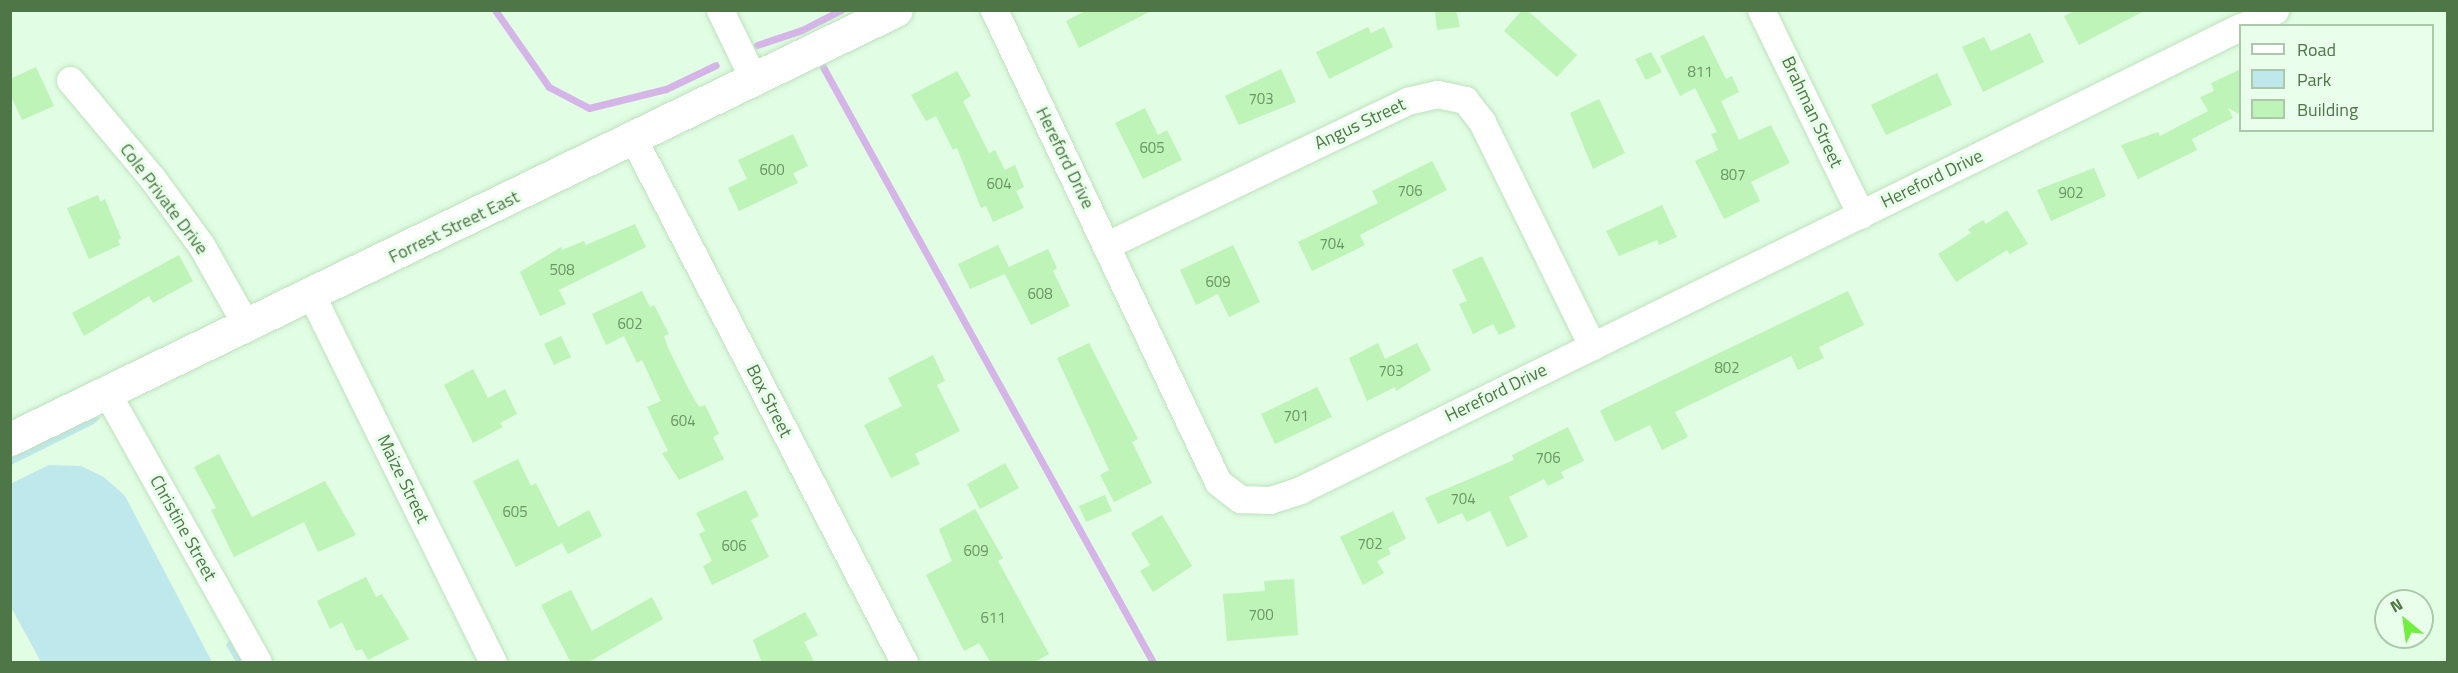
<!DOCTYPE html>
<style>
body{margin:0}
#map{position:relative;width:2458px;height:673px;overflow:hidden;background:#e1fde4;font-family:"Titillium Web",sans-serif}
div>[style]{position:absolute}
.green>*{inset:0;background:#bfe8ec}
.stream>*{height:7px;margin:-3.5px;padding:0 3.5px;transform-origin:3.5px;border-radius:3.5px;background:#d5b5e8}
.building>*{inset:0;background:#bef4b7}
.roads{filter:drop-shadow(0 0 2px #bee2bd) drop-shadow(0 0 2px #bee2bd)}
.street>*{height:27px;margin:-13.5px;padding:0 13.5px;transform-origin:13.5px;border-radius:13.5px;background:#fff}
.secondary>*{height:33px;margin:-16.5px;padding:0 16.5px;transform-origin:16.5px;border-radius:16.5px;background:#fff}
span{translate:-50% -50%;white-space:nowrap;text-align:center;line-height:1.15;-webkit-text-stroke:6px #e9ffeb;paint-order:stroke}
.number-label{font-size:15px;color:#6a9663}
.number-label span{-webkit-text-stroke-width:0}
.street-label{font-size:18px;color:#4e7647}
.frame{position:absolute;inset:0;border:12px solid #4e7647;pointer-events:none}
.legend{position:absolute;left:2239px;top:24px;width:195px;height:108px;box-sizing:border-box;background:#e9ffeb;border:2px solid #abc8a9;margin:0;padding:8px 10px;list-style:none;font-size:18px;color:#4e7647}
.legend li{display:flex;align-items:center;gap:12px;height:30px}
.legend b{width:30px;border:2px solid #abc8a9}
.north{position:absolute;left:2374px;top:589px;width:60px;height:60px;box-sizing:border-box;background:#e9ffeb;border:2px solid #abc8a9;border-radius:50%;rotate:331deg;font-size:16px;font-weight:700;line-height:24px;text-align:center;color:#4e7647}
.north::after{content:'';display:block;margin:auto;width:21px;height:27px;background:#71ef3f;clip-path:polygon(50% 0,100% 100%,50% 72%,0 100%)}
</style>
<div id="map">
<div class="green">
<i style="clip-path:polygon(101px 417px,94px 424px,11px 465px,11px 457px,88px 418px)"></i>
<i style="clip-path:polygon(49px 465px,81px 466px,104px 477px,125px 496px,212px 662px,41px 662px,11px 607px,10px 484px)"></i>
<i style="clip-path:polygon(231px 638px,245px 662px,236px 662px,226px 645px)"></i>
</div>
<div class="stream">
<i style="left:495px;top:10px;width:94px;rotate:55deg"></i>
<i style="left:549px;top:87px;width:45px;rotate:27.7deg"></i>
<i style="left:589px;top:108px;width:79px;rotate:-13.9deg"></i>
<i style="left:666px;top:89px;width:55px;rotate:-25.6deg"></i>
<i style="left:757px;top:45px;width:47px;rotate:-18.4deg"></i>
<i style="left:802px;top:30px;width:44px;rotate:-27.1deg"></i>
<i style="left:823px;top:67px;width:680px;rotate:60.99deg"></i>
</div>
<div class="building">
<i style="clip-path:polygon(1087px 10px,1153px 10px,1079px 48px,1066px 21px)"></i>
<i style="clip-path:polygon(1435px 10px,1456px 10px,1460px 27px,1437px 30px)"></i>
<i style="clip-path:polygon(1522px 10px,1527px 10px,1577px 55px,1557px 77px,1504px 31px)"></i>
<i style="clip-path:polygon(2076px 10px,2146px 10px,2079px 45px,2064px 16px)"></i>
<i style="clip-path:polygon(1368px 27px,1371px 33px,1384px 27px,1393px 47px,1329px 79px,1316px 52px)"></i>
<i style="clip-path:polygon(2030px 33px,2044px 62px,1983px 92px,1962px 47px,1984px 37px,1991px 51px)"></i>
<i style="clip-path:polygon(1704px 35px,1726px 79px,1732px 76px,1739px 92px,1721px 101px,1739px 140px,1771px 125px,1790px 163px,1751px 182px,1760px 201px,1724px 219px,1695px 161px,1718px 150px,1711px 134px,1717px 132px,1695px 88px,1680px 96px,1660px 56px)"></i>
<i style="clip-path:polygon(1651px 52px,1662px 72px,1646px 80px,1635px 59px)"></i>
<i style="clip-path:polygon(36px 67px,54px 106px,22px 120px,10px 94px,10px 79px)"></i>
<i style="clip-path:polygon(1281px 69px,1296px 102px,1239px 125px,1225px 96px)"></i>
<i style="clip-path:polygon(2241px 69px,2241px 115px,2228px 108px,2233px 118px,2192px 139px,2197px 150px,2138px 179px,2121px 145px,2158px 132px,2160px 136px,2208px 111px,2200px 97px,2214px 91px,2211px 83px)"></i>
<i style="clip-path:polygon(957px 71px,971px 96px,963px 101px,989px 153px,995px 150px,1005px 170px,1015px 165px,1024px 187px,1016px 191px,1024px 208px,993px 222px,986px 206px,981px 208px,957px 148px,953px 150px,936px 116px,926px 121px,911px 95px)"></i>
<i style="clip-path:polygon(1937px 73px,1952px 105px,1886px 135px,1871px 105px)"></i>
<i style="clip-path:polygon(1599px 99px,1625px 153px,1593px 169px,1570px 113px)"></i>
<i style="clip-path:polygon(1145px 108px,1158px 135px,1167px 130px,1182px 160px,1143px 179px,1115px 123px)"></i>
<i style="clip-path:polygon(793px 134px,808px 166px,793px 173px,798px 183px,739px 211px,728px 188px,747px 179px,738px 160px)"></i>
<i style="clip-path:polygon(1432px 161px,1447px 190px,1360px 235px,1365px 245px,1312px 271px,1298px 242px,1378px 203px,1372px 191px)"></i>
<i style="clip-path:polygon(2094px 168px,2106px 196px,2051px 221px,2037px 190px)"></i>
<i style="clip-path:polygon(98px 195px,100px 202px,105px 199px,121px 238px,118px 240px,120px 245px,89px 259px,67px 208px)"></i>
<i style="clip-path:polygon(1662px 205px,1677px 237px,1659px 245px,1657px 240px,1619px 256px,1606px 231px)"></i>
<i style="clip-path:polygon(2007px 210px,2028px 244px,2010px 254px,2007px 250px,1956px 282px,1938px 254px,1971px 233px,1968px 229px,1983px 220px,1986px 224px)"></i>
<i style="clip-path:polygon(635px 224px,646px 247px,559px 290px,566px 304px,540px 316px,520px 272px,561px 247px,562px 250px,584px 241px,586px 245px)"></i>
<i style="clip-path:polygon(998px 245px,1009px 267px,1048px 249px,1057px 268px,1053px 271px,1070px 306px,1031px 325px,1005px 274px,970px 289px,958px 264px)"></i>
<i style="clip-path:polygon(1233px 245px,1260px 302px,1229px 317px,1218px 294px,1196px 305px,1180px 270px)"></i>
<i style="clip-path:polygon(179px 255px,193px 281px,153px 303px,149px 296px,84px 336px,72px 313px)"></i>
<i style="clip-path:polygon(1482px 256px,1516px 327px,1499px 335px,1493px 324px,1473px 334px,1459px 304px,1467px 301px,1452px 270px)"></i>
<i style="clip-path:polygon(642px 291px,650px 307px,654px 305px,669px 334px,664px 336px,668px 348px,688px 388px,699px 407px,705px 405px,719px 434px,713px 437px,724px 459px,679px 480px,662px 453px,668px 451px,647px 407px,661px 401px,642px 360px,637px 363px,624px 336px,606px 345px,592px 314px)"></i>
<i style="clip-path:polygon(1848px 291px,1864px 325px,1819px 347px,1824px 358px,1798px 370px,1791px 356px,1675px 412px,1688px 437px,1662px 450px,1650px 425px,1615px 442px,1600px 411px,1605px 408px)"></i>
<i style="clip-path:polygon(561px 336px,571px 357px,554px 365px,544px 344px)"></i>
<i style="clip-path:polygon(1089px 343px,1138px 439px,1132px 442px,1152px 483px,1114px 502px,1100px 475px,1109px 470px,1057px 358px)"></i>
<i style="clip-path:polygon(1378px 343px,1385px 359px,1417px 343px,1431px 370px,1396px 391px,1395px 387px,1367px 401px,1349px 358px)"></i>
<i style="clip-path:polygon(933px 355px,945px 381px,937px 385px,960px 431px,915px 454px,920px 464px,891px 478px,864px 425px,902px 406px,888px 378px)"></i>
<i style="clip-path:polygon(473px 369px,488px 398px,505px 389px,517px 414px,500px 423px,503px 427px,473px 443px,444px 385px)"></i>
<i style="clip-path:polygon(1317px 387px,1332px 417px,1275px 444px,1261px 414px)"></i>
<i style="clip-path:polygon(1568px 427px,1584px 461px,1561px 472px,1564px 478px,1548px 486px,1544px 479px,1509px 497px,1528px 537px,1507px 547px,1490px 511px,1467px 522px,1462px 513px,1438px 524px,1425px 498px,1514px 460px,1512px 455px)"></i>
<i style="clip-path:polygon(219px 454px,252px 517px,325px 481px,356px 535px,318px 552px,304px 522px,234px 557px,211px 510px,216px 508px,194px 467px)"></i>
<i style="clip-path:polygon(518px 459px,531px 486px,536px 483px,558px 527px,589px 510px,602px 536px,568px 554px,562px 543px,516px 567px,473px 481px)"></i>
<i style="clip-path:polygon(1005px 463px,1019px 488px,980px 509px,967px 484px)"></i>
<i style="clip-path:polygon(746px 490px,759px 516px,751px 520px,769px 557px,712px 585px,703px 566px,712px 561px,699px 534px,705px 531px,696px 513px)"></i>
<i style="clip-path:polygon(1105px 495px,1112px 511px,1086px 522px,1079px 506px)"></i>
<i style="clip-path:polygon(975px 509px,1003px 558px,998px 561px,1049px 654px,1033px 663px,991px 663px,979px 643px,964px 651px,926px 575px,952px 561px,939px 529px)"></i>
<i style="clip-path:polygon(1393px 511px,1406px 539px,1388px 548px,1391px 554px,1377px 561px,1384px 573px,1363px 585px,1340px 537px)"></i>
<i style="clip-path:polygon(1162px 515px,1192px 566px,1153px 592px,1140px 571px,1150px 565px,1131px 533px)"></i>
<i style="clip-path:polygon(366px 577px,376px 597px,382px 594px,409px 639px,368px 660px,362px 649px,356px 651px,342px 622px,330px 629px,317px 601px)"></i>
<i style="clip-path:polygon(1294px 579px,1298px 635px,1227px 641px,1223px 594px,1265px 591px,1264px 581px)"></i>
<i style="clip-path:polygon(571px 590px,592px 631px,652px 597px,663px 619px,587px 663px,571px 663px,541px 605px)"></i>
<i style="clip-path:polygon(805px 612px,818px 635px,804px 642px,815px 663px,762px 663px,753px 640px)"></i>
</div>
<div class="roads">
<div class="street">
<i style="left:720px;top:10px;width:78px;rotate:64.1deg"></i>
<i style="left:994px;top:10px;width:522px;rotate:64.61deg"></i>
<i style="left:1218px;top:482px;width:28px;rotate:38deg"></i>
<i style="left:1240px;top:499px;width:30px;rotate:2deg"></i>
<i style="left:1270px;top:500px;width:32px;rotate:-18deg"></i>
<i style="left:1300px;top:490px;width:1048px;rotate:-26.22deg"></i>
<i style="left:1761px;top:10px;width:228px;rotate:64deg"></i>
<i style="left:2244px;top:26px;width:35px;rotate:-27deg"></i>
<i style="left:70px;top:80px;width:128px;rotate:50.1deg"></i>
<i style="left:152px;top:178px;width:83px;rotate:53.8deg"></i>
<i style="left:201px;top:245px;width:92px;rotate:60.6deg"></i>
<i style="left:634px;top:140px;width:588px;rotate:62.65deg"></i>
<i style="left:1107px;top:245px;width:333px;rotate:-25.6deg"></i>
<i style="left:1407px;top:101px;width:31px;rotate:-13deg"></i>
<i style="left:1437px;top:94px;width:29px;rotate:12deg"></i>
<i style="left:1465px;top:100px;width:28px;rotate:52deg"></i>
<i style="left:1482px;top:122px;width:250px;rotate:63.8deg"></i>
<i style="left:312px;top:296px;width:408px;rotate:63.7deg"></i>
<i style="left:107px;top:393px;width:308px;rotate:60.7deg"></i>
</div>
<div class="secondary">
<i style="left:10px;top:439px;width:984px;rotate:-25.84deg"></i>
</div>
</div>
<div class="number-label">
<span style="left:1700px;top:72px">811</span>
<span style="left:1261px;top:99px">703</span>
<span style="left:1152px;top:148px">605</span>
<span style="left:772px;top:170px">600</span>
<span style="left:1733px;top:175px">807</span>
<span style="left:999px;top:184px">604</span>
<span style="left:1410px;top:191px">706</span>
<span style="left:2071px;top:193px">902</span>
<span style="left:1332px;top:244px">704</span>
<span style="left:562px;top:270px">508</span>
<span style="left:1218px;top:282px">609</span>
<span style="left:1040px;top:294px">608</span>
<span style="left:630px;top:324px">602</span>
<span style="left:1727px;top:368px">802</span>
<span style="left:1391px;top:371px">703</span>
<span style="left:1296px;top:416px">701</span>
<span style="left:683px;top:421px">604</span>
<span style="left:1548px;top:458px">706</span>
<span style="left:1463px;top:499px">704</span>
<span style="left:515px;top:512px">605</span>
<span style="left:1370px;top:544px">702</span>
<span style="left:734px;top:546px">606</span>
<span style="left:976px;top:551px">609</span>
<span style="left:1261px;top:615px">700</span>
<span style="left:993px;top:618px">611</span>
</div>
<div class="street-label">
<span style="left:1812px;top:112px;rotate:65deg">Brahman Street</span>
<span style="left:1360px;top:124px;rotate:-25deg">Angus Street</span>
<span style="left:1065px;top:158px;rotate:64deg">Hereford Drive</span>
<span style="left:1932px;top:179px;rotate:-26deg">Hereford Drive</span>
<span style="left:164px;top:199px;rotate:53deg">Cole Private Drive</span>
<span style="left:454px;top:227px;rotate:-26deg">Forrest Street East</span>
<span style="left:1496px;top:393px;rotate:-26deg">Hereford Drive</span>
<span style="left:769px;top:401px;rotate:63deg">Box Street</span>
<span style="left:403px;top:479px;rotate:64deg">Maize Street</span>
<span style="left:183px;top:528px;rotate:61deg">Christine Street</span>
</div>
<div class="frame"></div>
<ul class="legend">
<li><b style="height:8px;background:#fff"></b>Road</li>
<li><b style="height:16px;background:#bfe8ec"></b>Park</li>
<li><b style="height:16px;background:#bef4b7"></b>Building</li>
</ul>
<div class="north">N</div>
</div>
